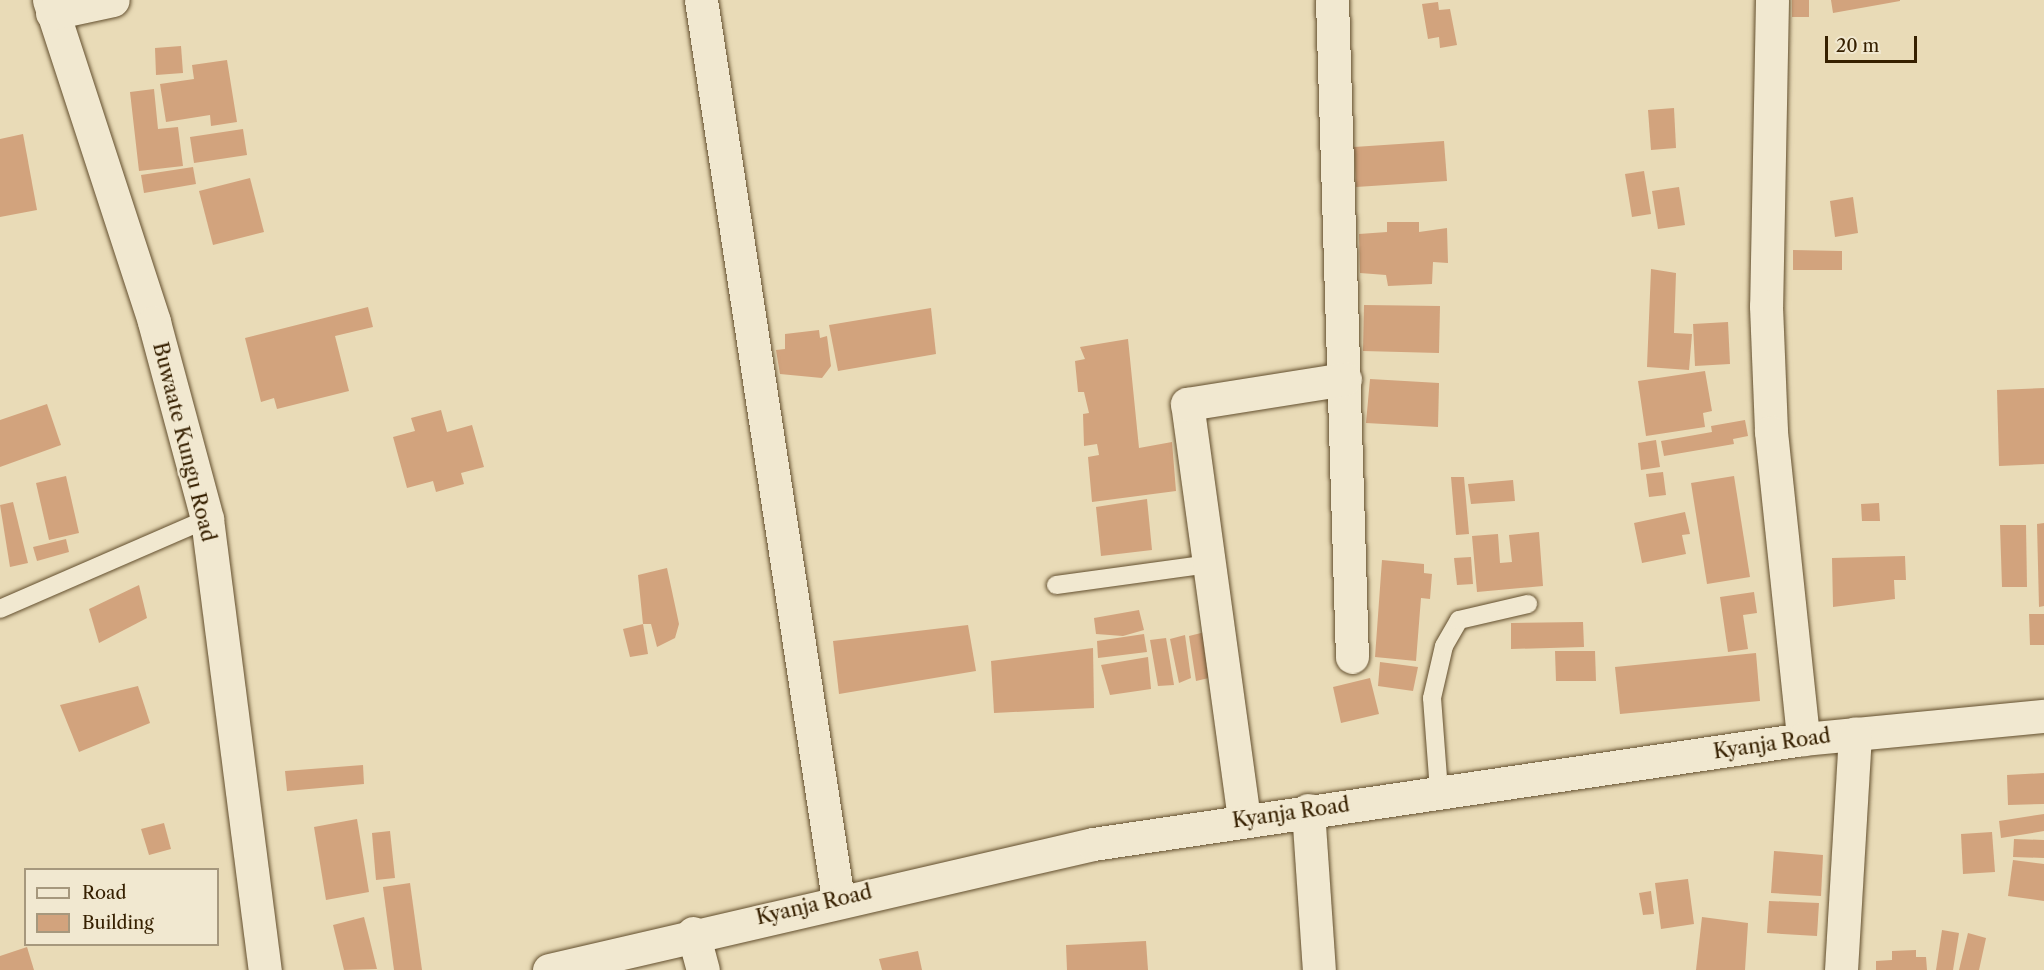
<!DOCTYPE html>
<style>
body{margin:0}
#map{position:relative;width:2044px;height:970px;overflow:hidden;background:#e9dbb7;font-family:"Libre Caslon Text",serif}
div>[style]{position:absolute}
.building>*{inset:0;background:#d2a37d}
.roads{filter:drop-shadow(0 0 2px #634f2e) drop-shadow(0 0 2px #634f2e)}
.lane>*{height:18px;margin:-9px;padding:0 9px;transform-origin:9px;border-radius:9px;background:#f1e8d0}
.street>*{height:33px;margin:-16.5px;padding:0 16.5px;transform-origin:16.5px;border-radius:16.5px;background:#f1e8d0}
span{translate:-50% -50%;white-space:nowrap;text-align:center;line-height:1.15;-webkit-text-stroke:4.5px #f1e8d0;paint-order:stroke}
.street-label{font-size:20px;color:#362000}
.legend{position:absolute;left:24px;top:868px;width:195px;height:78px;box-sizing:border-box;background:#f1e8d0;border:2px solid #a6987d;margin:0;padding:8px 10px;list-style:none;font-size:18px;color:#362000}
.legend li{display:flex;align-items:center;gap:12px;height:30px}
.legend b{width:30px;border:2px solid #a6987d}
.scale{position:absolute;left:1825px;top:36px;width:92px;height:27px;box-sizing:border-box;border:3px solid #362000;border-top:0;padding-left:8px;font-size:18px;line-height:21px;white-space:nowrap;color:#362000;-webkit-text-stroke:4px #f1e8d0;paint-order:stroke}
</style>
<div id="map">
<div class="building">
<i style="clip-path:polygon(1792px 0,1809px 0,1809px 17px,1792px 17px)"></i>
<i style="clip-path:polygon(1831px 0,1900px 0,1900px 1px,1833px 13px)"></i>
<i style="clip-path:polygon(1438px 2px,1439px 10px,1450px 9px,1457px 45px,1440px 48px,1439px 37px,1428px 39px,1422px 4px)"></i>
<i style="clip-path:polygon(181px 46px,183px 73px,156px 75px,155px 48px)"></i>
<i style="clip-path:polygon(227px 60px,237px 122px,211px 126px,210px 115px,166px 122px,160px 84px,194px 79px,192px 65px)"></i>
<i style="clip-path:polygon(154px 89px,158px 129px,178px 127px,183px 166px,139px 171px,130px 92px)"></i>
<i style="clip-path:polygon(1674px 108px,1676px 148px,1651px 150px,1648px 110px)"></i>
<i style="clip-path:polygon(243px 129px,247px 155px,194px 163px,190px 137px)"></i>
<i style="clip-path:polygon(23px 134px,37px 210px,0 217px,0 139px)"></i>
<i style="clip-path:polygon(1444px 141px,1447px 181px,1356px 187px,1354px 147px)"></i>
<i style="clip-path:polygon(193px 167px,196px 184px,144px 193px,141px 175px)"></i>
<i style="clip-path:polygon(1644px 171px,1651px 214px,1632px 217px,1625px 174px)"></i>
<i style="clip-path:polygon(250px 178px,264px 232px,213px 245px,199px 191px)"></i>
<i style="clip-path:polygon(1679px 187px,1685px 225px,1658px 229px,1652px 191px)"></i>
<i style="clip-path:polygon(1853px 197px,1858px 233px,1835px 237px,1830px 201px)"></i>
<i style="clip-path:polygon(1387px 222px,1419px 222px,1419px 232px,1447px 228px,1448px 263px,1433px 262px,1432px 284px,1388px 286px,1386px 275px,1360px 273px,1359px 234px,1387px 232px)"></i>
<i style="clip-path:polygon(1793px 250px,1842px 251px,1842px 270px,1793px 270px)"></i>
<i style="clip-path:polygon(1651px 269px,1676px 273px,1674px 333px,1692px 334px,1689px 370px,1647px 367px)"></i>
<i style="clip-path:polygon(1364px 305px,1440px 306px,1439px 353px,1363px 351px)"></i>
<i style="clip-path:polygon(368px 307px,373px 327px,335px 336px,349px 391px,277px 409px,274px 398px,261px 402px,245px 338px)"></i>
<i style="clip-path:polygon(931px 308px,936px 354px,838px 371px,829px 325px)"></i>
<i style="clip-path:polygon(1728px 322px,1730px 364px,1695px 366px,1693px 324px)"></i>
<i style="clip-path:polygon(819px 330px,820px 338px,827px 336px,831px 366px,822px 378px,780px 374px,776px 350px,785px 349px,785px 334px)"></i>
<i style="clip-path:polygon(1128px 339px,1139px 448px,1172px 442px,1176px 491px,1092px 502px,1088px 457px,1099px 455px,1097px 444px,1084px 446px,1083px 414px,1089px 413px,1084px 392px,1078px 392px,1075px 361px,1085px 359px,1080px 347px)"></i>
<i style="clip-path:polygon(1705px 371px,1712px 411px,1703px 413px,1705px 427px,1646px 436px,1638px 381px)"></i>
<i style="clip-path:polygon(1370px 379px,1439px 383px,1438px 427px,1366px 423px)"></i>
<i style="clip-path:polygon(2044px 388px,2044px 464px,1999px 466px,1997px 390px)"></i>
<i style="clip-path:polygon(47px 404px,61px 445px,0 467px,0 420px)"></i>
<i style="clip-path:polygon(441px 410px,447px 432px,472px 425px,484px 467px,461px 473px,464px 484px,436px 492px,433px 481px,407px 488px,393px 437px,415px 431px,411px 418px)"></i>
<i style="clip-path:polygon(1745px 420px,1748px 436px,1733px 439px,1734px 444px,1664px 456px,1661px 441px,1712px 432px,1711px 426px)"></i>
<i style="clip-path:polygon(1656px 440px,1660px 467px,1641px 470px,1638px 443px)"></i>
<i style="clip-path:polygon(1663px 472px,1666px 495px,1649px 497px,1646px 474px)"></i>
<i style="clip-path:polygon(66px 476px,79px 533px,49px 540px,36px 483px)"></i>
<i style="clip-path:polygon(1734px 476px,1750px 577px,1707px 584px,1691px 483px)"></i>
<i style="clip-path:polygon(1451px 477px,1464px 477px,1469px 534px,1456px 535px)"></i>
<i style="clip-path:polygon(1513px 480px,1515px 501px,1471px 504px,1468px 484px)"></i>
<i style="clip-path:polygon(1147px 499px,1152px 550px,1101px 556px,1096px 507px)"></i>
<i style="clip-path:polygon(13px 502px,28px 563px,10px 567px,0 505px)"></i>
<i style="clip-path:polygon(1879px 503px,1880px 521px,1862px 521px,1861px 504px)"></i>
<i style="clip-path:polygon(1685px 512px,1690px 534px,1682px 535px,1686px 554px,1642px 563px,1634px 523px)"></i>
<i style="clip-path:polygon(2044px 523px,2044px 606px,2039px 607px,2037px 524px)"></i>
<i style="clip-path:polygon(2000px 525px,2026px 525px,2027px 587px,2002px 587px)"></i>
<i style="clip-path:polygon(1539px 532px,1543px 586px,1477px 592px,1472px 536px,1498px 534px,1500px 563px,1512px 562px,1509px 535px)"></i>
<i style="clip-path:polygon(66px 539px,69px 552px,37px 561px,33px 547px)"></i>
<i style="clip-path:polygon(1905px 556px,1906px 580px,1894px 580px,1895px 599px,1833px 607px,1832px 558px)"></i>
<i style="clip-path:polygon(1471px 557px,1473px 584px,1457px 585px,1454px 558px)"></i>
<i style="clip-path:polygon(1382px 560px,1424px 564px,1424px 573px,1432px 574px,1430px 599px,1421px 598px,1416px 661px,1375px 657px)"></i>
<i style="clip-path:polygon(667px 568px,679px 624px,675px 638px,657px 647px,651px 624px,643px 624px,648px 654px,630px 657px,623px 629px,643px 624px,638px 575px)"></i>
<i style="clip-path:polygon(139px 585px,147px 618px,99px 643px,89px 609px)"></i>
<i style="clip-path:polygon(1754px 592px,1757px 613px,1743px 615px,1748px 649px,1728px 652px,1720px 597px)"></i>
<i style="clip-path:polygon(1139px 610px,1144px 630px,1123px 636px,1096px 634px,1094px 618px)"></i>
<i style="clip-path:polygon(2029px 614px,2044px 614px,2044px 645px,2030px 645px)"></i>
<i style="clip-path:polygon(1583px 622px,1584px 647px,1511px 649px,1511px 623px)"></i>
<i style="clip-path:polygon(968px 625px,976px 671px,839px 694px,833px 641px)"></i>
<i style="clip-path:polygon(1205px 632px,1213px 677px,1196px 681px,1189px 636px)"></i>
<i style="clip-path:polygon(1144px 634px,1147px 652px,1098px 658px,1097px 641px)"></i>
<i style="clip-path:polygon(1185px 635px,1191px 678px,1179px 683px,1170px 639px)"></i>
<i style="clip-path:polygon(1166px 638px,1174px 685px,1158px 686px,1150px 640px)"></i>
<i style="clip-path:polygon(1093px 648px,1094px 708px,994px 713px,991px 661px)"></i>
<i style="clip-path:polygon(1555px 651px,1595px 651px,1596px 681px,1556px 681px)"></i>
<i style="clip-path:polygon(1756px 653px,1760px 701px,1620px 714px,1615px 667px)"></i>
<i style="clip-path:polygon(1148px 657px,1151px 689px,1110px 695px,1101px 665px)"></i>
<i style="clip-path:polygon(1380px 662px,1418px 667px,1413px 691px,1378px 686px)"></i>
<i style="clip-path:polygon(1370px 678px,1379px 714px,1341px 723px,1333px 687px)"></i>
<i style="clip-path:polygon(138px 686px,150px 723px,79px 752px,60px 705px)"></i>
<i style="clip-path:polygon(363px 765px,364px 784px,287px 791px,285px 771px)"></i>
<i style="clip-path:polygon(2044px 773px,2044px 804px,2008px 805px,2007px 775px)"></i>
<i style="clip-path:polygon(2044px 814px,2044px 831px,2001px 838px,1999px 821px)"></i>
<i style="clip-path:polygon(357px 819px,369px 892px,326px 900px,314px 827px)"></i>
<i style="clip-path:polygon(164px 823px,171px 849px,149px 855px,141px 829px)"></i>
<i style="clip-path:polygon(390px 831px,395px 878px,376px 880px,372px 833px)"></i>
<i style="clip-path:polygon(1992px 832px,1995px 872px,1963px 874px,1961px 834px)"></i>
<i style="clip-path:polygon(2014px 839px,2044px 840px,2044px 858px,2013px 857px)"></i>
<i style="clip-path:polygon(1774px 851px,1823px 855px,1821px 896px,1771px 893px)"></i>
<i style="clip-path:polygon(2013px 860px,2044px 864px,2044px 901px,2008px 896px)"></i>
<i style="clip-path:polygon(1688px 879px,1694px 924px,1661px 929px,1655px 883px)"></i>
<i style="clip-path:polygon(410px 883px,422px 970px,394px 970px,383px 887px)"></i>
<i style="clip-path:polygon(1651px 891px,1654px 914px,1643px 915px,1639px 893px)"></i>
<i style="clip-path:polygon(1769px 901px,1819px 903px,1817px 936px,1767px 933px)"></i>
<i style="clip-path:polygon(364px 917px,377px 969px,344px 970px,333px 925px)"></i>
<i style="clip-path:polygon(1702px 917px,1748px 923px,1745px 970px,1696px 970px)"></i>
<i style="clip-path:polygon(1942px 930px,1959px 933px,1953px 970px,1936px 970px)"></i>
<i style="clip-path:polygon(1968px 933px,1986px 938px,1979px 970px,1959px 970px)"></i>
<i style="clip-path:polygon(1146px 941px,1148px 970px,1067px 970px,1066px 945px)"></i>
<i style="clip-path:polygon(27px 947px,34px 970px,0 970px,0 956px)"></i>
<i style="clip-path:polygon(1916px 950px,1916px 957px,1926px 957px,1927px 970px,1876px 970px,1876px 961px,1892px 960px,1892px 951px)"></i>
<i style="clip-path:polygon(918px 951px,922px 970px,882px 970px,879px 959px)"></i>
</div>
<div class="roads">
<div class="lane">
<i style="left:1056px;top:585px;width:154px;rotate:-7.8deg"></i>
<i style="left:0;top:609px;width:226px;rotate:-23.5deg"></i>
<i style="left:1439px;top:791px;width:93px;rotate:-94.3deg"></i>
<i style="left:1432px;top:698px;width:53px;rotate:-77deg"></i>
<i style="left:1444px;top:646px;width:30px;rotate:-60deg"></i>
<i style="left:1459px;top:620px;width:71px;rotate:-13.1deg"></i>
</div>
<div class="street">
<i style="left:49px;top:0;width:339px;rotate:71.9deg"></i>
<i style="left:154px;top:322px;width:204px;rotate:74.9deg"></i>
<i style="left:207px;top:519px;width:455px;rotate:82.7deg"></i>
<i style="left:701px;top:0;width:909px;rotate:81.34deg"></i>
<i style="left:1332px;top:0;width:657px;rotate:88.26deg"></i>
<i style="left:1772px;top:0;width:306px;rotate:91.1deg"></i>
<i style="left:1766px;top:306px;width:126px;rotate:87.7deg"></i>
<i style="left:1771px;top:432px;width:309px;rotate:84deg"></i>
<i style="left:52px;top:13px;width:62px;rotate:-12deg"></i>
<i style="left:1308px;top:810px;width:160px;rotate:86.1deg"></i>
<i style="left:1244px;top:819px;width:419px;rotate:-97.8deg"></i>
<i style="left:1187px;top:404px;width:160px;rotate:-9deg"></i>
<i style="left:693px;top:933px;width:38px;rotate:75deg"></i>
<i style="left:549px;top:970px;width:558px;rotate:-13.04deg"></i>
<i style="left:1093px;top:844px;width:718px;rotate:-8.41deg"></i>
<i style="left:1803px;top:739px;width:242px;rotate:-5.5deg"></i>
<i style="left:1841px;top:970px;width:237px;rotate:-86.6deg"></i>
</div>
</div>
<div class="street-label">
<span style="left:184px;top:442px;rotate:76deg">Buwaate Kungu Road</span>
<span style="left:1772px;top:744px;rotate:-8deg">Kyanja Road</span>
<span style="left:1291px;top:813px;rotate:-8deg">Kyanja Road</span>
<span style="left:814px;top:905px;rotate:-13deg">Kyanja Road</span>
</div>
<ul class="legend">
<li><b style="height:8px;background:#f1e8d0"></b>Road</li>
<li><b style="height:16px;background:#d2a37d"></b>Building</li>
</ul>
<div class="scale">20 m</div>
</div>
